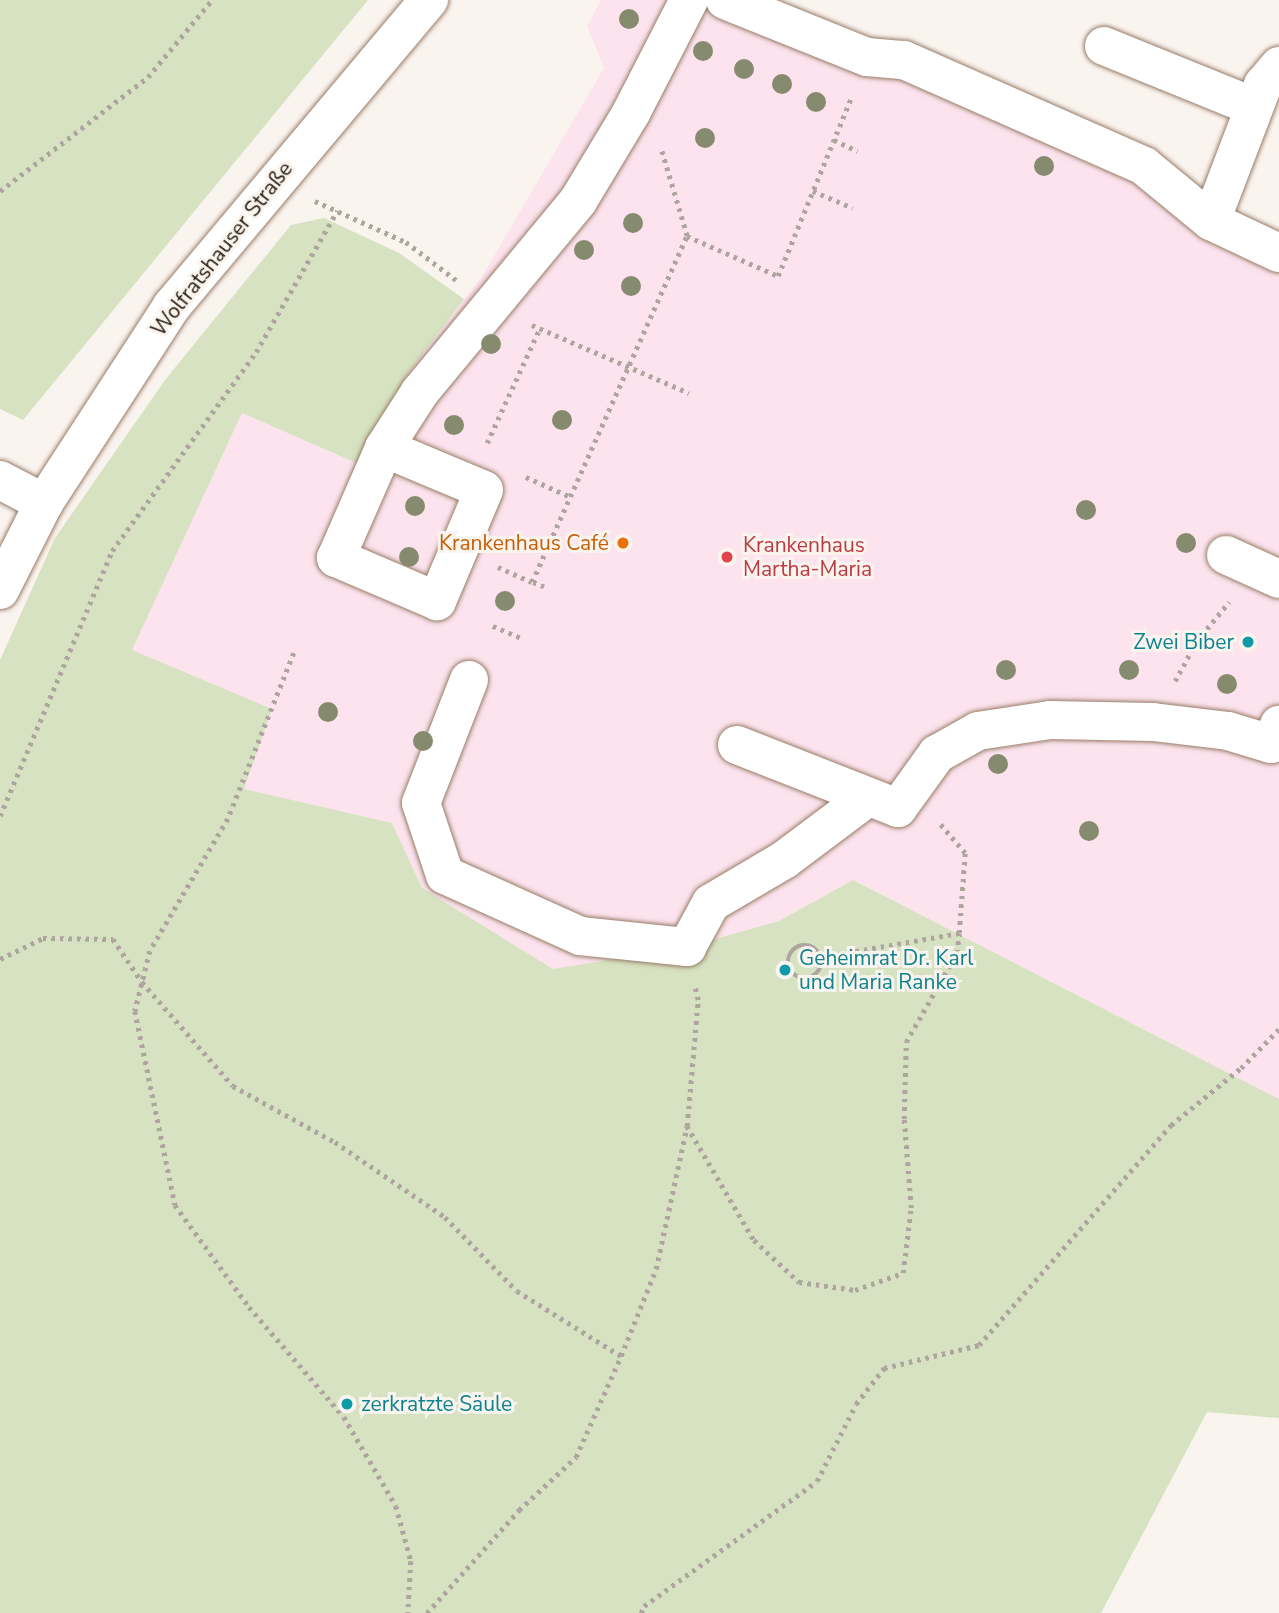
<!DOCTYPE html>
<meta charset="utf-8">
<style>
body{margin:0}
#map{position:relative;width:1279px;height:1613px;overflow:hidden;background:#faf4ef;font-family:"Nunito Sans",sans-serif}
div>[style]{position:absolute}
.medical>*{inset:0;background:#fce3ed}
.green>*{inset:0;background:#d6e2c1}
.path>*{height:4.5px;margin-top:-2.25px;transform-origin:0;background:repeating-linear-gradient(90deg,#ada59e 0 3.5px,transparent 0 8.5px)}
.path>.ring{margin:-2.25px;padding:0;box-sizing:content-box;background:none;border:4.5px solid #ada59e;border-radius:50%}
.roads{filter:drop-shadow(0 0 2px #997d68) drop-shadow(0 0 2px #997d68)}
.minor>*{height:38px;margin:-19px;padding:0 19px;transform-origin:19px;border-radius:19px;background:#fff}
.major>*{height:38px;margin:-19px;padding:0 19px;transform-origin:19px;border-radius:19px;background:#fff}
.trees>*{width:20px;height:20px;margin:-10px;border-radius:50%;background:#868a6f}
.dots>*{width:19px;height:19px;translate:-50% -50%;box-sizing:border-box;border:4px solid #faf4ef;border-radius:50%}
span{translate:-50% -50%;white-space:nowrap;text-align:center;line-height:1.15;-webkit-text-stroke:6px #faf4ef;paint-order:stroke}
.street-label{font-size:21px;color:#261b12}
.food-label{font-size:21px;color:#c56008}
.right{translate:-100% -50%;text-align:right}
.health-label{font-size:21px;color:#be3a42}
.left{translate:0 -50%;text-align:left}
.culture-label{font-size:21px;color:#0d838f}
</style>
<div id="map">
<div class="medical">
<i style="clip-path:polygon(601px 0,729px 0,904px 60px,1279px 254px,1279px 1099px,853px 880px,779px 921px,687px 947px,553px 969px,422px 888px,392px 823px,243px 789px,132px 650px,242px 413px,361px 465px,409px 372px,483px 275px,604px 68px,587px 26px)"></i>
</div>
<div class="green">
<i style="clip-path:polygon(0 0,368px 0,23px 420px,0 409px)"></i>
<i style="clip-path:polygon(324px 218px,399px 253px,464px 299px,409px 372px,361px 465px,242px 413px,132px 650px,272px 709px,244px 789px,392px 823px,422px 888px,553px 969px,687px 947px,779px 921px,853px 880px,1279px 1099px,1279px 1418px,1207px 1412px,1101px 1613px,0 1613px,0 660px,55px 538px,165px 380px,291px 225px)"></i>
</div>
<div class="path">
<i style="left:834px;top:140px;width:26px;rotate:25deg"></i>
<i style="left:0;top:191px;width:187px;rotate:-37.6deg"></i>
<i style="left:148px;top:77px;width:100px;rotate:-50.3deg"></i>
<i style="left:813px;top:191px;width:43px;rotate:23deg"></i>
<i style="left:315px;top:201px;width:100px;rotate:24.3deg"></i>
<i style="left:406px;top:242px;width:63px;rotate:37.2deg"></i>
<i style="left:687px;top:236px;width:99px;rotate:23.7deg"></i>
<i style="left:778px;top:276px;width:195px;rotate:-67.7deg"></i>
<i style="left:532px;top:325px;width:171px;rotate:23.4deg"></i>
<i style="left:487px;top:443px;width:127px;rotate:-65.3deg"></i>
<i style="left:526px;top:477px;width:49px;rotate:24deg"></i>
<i style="left:498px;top:567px;width:37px;rotate:24deg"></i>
<i style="left:544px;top:587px;width:13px;rotate:-157deg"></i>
<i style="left:532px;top:582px;width:379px;rotate:-65.9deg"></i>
<i style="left:687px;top:236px;width:91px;rotate:-106.6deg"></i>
<i style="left:493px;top:626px;width:30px;rotate:23deg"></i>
<i style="left:294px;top:653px;width:179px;rotate:111.7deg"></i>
<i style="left:228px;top:819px;width:153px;rotate:120.6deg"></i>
<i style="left:150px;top:951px;width:62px;rotate:104deg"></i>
<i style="left:135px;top:1011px;width:198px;rotate:78.3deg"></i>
<i style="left:175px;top:1205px;width:126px;rotate:54deg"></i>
<i style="left:249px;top:1307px;width:145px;rotate:49.2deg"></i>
<i style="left:344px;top:1417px;width:103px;rotate:59.7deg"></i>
<i style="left:396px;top:1506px;width:57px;rotate:74.7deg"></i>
<i style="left:411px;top:1561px;width:52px;rotate:93.3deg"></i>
<i style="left:1175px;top:681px;width:44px;rotate:-61.7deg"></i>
<i style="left:1196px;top:642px;width:52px;rotate:-50.5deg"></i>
<i style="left:0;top:816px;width:288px;rotate:-67.1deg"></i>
<i style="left:112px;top:551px;width:246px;rotate:-54.1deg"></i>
<i style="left:256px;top:352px;width:163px;rotate:-60.1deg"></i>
<i class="ring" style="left:788px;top:945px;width:29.5px;height:29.5px"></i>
<i style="left:822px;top:957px;width:139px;rotate:-9.9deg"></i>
<i style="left:0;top:959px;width:48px;rotate:-26deg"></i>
<i style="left:43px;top:938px;width:70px;rotate:0.8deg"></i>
<i style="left:113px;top:939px;width:52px;rotate:56deg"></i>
<i style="left:142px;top:982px;width:138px;rotate:48.8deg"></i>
<i style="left:233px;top:1086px;width:116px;rotate:28.8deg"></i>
<i style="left:335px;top:1142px;width:133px;rotate:34.3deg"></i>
<i style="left:445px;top:1217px;width:103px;rotate:45.8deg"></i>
<i style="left:517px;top:1291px;width:123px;rotate:32deg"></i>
<i style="left:687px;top:1126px;width:132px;rotate:59.6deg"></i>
<i style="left:754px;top:1240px;width:62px;rotate:43deg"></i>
<i style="left:799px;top:1282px;width:57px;rotate:8.1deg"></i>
<i style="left:855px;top:1290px;width:51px;rotate:-19.5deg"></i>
<i style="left:903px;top:1273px;width:65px;rotate:-83deg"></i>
<i style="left:911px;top:1208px;width:89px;rotate:-94.5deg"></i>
<i style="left:904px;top:1119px;width:77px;rotate:-88.5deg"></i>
<i style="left:906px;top:1042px;width:103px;rotate:-60.2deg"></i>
<i style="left:957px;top:953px;width:20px;rotate:-84deg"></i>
<i style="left:959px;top:933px;width:80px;rotate:-85.7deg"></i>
<i style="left:965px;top:853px;width:38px;rotate:-131deg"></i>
<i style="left:427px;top:1613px;width:138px;rotate:-48.2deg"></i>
<i style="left:519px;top:1510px;width:78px;rotate:-42.9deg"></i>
<i style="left:576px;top:1457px;width:111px;rotate:-66deg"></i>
<i style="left:621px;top:1356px;width:94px;rotate:-68.1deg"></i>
<i style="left:656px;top:1269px;width:146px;rotate:-77.8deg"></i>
<i style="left:687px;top:1126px;width:126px;rotate:-85deg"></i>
<i style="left:698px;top:1000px;width:13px;rotate:-103deg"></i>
<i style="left:641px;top:1613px;width:8px;rotate:-67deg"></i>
<i style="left:644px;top:1606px;width:213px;rotate:-35.8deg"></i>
<i style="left:817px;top:1481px;width:86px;rotate:-63.1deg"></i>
<i style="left:856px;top:1404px;width:46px;rotate:-52.1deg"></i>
<i style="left:884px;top:1368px;width:98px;rotate:-13.6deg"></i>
<i style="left:979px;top:1345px;width:292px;rotate:-48.9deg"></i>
<i style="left:1171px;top:1125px;width:90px;rotate:-39.2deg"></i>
<i style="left:1241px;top:1068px;width:54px;rotate:-45.7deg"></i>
</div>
<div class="roads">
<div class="minor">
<i style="left:725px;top:0;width:153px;rotate:21.9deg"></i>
<i style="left:867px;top:57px;width:37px;rotate:5deg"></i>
<i style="left:904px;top:60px;width:262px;rotate:23.8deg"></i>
<i style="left:1144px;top:166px;width:87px;rotate:39.4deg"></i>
<i style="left:1211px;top:221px;width:75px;rotate:25.2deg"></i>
<i style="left:1104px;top:46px;width:162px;rotate:22.1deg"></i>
<i style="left:1211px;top:221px;width:146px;rotate:-69.1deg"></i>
<i style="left:1263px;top:85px;width:25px;rotate:-50deg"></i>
<i style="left:384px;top:448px;width:108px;rotate:22.8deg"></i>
<i style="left:484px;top:490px;width:121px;rotate:112.9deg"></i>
<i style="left:437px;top:601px;width:110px;rotate:-156.9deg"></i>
<i style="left:336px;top:558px;width:120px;rotate:-66.4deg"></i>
<i style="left:384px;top:448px;width:67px;rotate:-57.3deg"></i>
<i style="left:420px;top:392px;width:248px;rotate:-50.4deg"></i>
<i style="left:578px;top:201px;width:103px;rotate:-58.9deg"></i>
<i style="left:631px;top:113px;width:127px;rotate:-62.8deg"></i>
<i style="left:0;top:480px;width:50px;rotate:27.6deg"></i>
<i style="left:1226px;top:555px;width:58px;rotate:24.4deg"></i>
<i style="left:469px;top:680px;width:132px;rotate:111.3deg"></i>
<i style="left:421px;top:803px;width:76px;rotate:71.6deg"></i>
<i style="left:445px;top:875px;width:148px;rotate:24.3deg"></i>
<i style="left:580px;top:936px;width:108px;rotate:5.9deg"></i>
<i style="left:687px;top:947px;width:50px;rotate:-61.4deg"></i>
<i style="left:711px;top:903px;width:85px;rotate:-30.5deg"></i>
<i style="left:784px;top:860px;width:105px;rotate:-36.9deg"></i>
<i style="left:737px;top:745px;width:173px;rotate:21.4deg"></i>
<i style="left:898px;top:808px;width:67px;rotate:-54.2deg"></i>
<i style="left:937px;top:754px;width:47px;rotate:-29.3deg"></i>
<i style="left:978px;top:731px;width:73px;rotate:-8.7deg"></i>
<i style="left:1050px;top:720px;width:103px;rotate:1.1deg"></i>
<i style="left:1153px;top:722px;width:76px;rotate:6.8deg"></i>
<i style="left:1228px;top:731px;width:45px;rotate:16.8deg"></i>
<i style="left:1271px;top:744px;width:21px;rotate:-67deg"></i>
</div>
<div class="major">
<i style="left:0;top:590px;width:97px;rotate:-63.2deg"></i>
<i style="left:44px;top:503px;width:235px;rotate:-57deg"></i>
<i style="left:172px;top:306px;width:400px;rotate:-50deg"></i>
</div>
</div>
<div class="trees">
<i style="left:629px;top:19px"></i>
<i style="left:703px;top:51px"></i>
<i style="left:744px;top:69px"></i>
<i style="left:782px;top:84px"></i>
<i style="left:816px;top:102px"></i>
<i style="left:705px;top:138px"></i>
<i style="left:1044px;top:166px"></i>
<i style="left:633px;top:223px"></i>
<i style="left:584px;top:250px"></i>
<i style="left:631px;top:286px"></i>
<i style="left:491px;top:344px"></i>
<i style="left:562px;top:420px"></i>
<i style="left:454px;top:425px"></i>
<i style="left:415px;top:506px"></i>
<i style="left:1086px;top:510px"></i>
<i style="left:1186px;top:543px"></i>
<i style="left:409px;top:557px"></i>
<i style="left:505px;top:601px"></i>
<i style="left:1006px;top:670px"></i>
<i style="left:1129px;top:670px"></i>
<i style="left:1227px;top:684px"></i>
<i style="left:328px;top:712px"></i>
<i style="left:423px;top:741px"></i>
<i style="left:998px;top:764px"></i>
<i style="left:1089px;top:831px"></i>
</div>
<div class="dots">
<i style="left:623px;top:543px;background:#e8710a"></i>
<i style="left:727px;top:557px;background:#e0444e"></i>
<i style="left:1248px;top:642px;background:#0f9aa8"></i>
<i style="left:785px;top:970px;background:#0f9aa8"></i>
<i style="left:347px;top:1404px;background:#0f9aa8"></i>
</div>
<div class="street-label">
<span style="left:222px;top:249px;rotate:-52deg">Wolfratshauser Straße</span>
</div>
<div class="food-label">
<span class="right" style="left:609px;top:543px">Krankenhaus Café</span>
</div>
<div class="health-label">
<span class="left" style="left:743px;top:557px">Krankenhaus<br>Martha-Maria</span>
</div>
<div class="culture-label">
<span class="right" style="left:1234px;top:642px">Zwei Biber</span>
<span class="left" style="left:799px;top:970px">Geheimrat Dr. Karl<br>und Maria Ranke</span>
<span class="left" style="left:361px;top:1404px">zerkratzte Säule</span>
</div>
</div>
